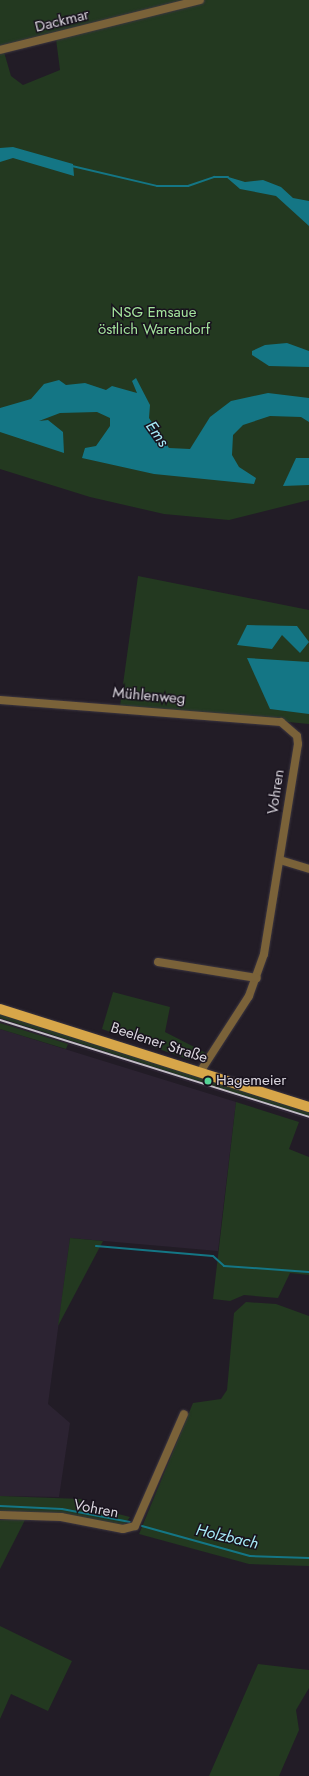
<!DOCTYPE html>
<meta charset="utf-8">
<style>
body{margin:0}
#map{position:relative;width:309px;height:1776px;overflow:hidden;background:#221c26;font-family:Jost,sans-serif}
div>[style]{position:absolute}
.built>*{inset:0;background:#2c2332}
.green>*{inset:0;background:#233920}
.water>*{inset:0;background:#147685}
.stream>*{height:2px;margin:-1px;padding:0 1px;transform-origin:1px;border-radius:1px;background:#147685}
.roads{filter:drop-shadow(0 0 1px #3c3640) drop-shadow(0 0 1px #3c3640)}
.minor>*{height:8px;margin:-4px;padding:0 4px;transform-origin:4px;border-radius:4px;background:#7a6239}
.primary>*{height:10px;margin:-5px;padding:0 5px;transform-origin:5px;border-radius:5px;background:#d7a649}
.rail>*{height:2px;margin:-1px;padding:0 1px;transform-origin:1px;border-radius:1px;background:#c2bdc6}
.dots>*{width:11px;height:11px;translate:-50% -50%;box-sizing:border-box;border:2px solid #18121d;border-radius:50%}
span{translate:-50% -50%;white-space:nowrap;text-align:center;line-height:1.15;-webkit-text-stroke:3px #18121d;paint-order:stroke}
.street-label{font-size:15px;color:#dad6de}
.park-label{font-size:15px;color:#a3e39c}
.poi-label{font-size:15px;color:#dad6de}
.left{translate:0 -50%;text-align:left}
.water-label{font-size:16px;color:#a7ebf7;font-style:italic}
</style>
<div id="map">
<div class="built">
<i style="clip-path:polygon(0 1018px,309px 1116px,309px 1120px,0 1023px)"></i>
<i style="clip-path:polygon(0 1029px,236px 1102px,218px 1251px,70px 1238px,48px 1404px,70px 1423px,59px 1497px,0 1496px)"></i>
</div>
<div class="green">
<i style="clip-path:polygon(evenodd,0 0,309px 0,309px 500px,229px 520px,164px 514px,90px 497px,0 469px,0 0,56px 39px,60px 70px,23px 85px,11px 76px,4px 52px,56px 39px)"></i>
<i style="clip-path:polygon(138px 576px,309px 610px,309px 724px,120px 706px)"></i>
<i style="clip-path:polygon(113px 992px,170px 1007px,165px 1032px,206px 1053px,190px 1060px,102px 1029px)"></i>
<i style="clip-path:polygon(0 1014px,309px 1112px,309px 1116px,0 1018px)"></i>
<i style="clip-path:polygon(0 1023px,68px 1044px,66px 1049px,0 1029px)"></i>
<i style="clip-path:polygon(236px 1102px,299px 1122px,289px 1149px,309px 1157px,309px 1275px,290px 1273px,278px 1298px,244px 1295px,230px 1301px,213px 1299px)"></i>
<i style="clip-path:polygon(70px 1238px,103px 1241px,58px 1326px)"></i>
<i style="clip-path:polygon(246px 1302px,276px 1304px,309px 1316px,309px 1566px,249px 1564px,139px 1534px,193px 1403px,221px 1399px,227px 1390px,234px 1313px)"></i>
<i style="clip-path:polygon(0 1496px,81px 1499px,91px 1507px,130px 1517px,124px 1525px,61px 1513px,0 1511px)"></i>
<i style="clip-path:polygon(26px 1518px,0 1569px,0 1520px)"></i>
<i style="clip-path:polygon(0 1626px,72px 1661px,48px 1711px,11px 1694px,0 1719px)"></i>
<i style="clip-path:polygon(258px 1664px,309px 1670px,309px 1688px,296px 1710px,299px 1730px,279px 1776px,209px 1776px)"></i>
</div>
<div class="water">
<i style="clip-path:polygon(13px 147px,73px 164px,74px 176px,13px 158px,0 162px,0 148px)"></i>
<i style="clip-path:polygon(225px 176px,245px 182px,263px 180px,281px 187px,293px 198px,309px 201px,309px 226px,276px 196px,240px 189px)"></i>
<i style="clip-path:polygon(287px 343px,309px 351px,309px 367px,269px 366px,252px 355px,252px 351px,265px 345px)"></i>
<i style="clip-path:polygon(136px 378px,150px 405px,149px 418px,169px 448px,190px 449px,210px 417px,231px 401px,268px 393px,309px 398px,309px 422px,301px 417px,270px 416px,243px 425px,233px 435px,232px 455px,239px 467px,256px 478px,254px 484px,154px 474px,82px 458px,85px 448px,96px 446px,110px 426px,110px 418px,97px 412px,60px 413px,39px 421px,48px 420px,63px 432px,64px 453px,0 432px,0 408px,31px 399px,44px 384px,59px 380px,66px 385px,85px 383px,106px 390px,112px 386px,137px 393px,132px 381px)"></i>
<i style="clip-path:polygon(296px 458px,309px 458px,309px 485px,283px 486px)"></i>
<i style="clip-path:polygon(247px 625px,297px 626px,309px 642px,300px 653px,282px 635px,272px 649px,237px 645px)"></i>
<i style="clip-path:polygon(247px 658px,309px 662px,309px 714px,270px 709px)"></i>
</div>
<div class="stream">
<i style="left:72px;top:166px;width:87px;rotate:13.2deg"></i>
<i style="left:157px;top:186px;width:31px"></i>
<i style="left:188px;top:186px;width:28px;rotate:-19deg"></i>
<i style="left:214px;top:177px;width:14px"></i>
<i style="left:96px;top:1246px;width:117px;rotate:4.9deg"></i>
<i style="left:213px;top:1256px;width:15px;rotate:42deg"></i>
<i style="left:224px;top:1266px;width:85px;rotate:4deg"></i>
<i style="left:0;top:1506px;width:62px;rotate:2.8deg"></i>
<i style="left:62px;top:1509px;width:69px;rotate:10.8deg"></i>
<i style="left:142px;top:1526px;width:112px;rotate:15.5deg"></i>
<i style="left:250px;top:1556px;width:59px;rotate:1.9deg"></i>
</div>
<div class="roads">
<div class="minor">
<i style="left:0;top:50px;width:206px;rotate:-14deg"></i>
<i style="left:0;top:700px;width:282px;rotate:4.5deg"></i>
<i style="left:281px;top:722px;width:21px;rotate:41deg"></i>
<i style="left:297px;top:736px;width:8px;rotate:83deg"></i>
<i style="left:298px;top:744px;width:213px;rotate:99.2deg"></i>
<i style="left:264px;top:954px;width:45px;rotate:109.7deg"></i>
<i style="left:249px;top:996px;width:90px;rotate:122.8deg"></i>
<i style="left:280px;top:860px;width:30px;rotate:17deg"></i>
<i style="left:158px;top:962px;width:100px;rotate:9.2deg"></i>
<i style="left:0;top:1515px;width:61px;rotate:1.9deg"></i>
<i style="left:61px;top:1517px;width:63px;rotate:11deg"></i>
<i style="left:123px;top:1529px;width:12px;rotate:-14deg"></i>
<i style="left:135px;top:1526px;width:122px;rotate:-66.4deg"></i>
</div>
<div class="primary">
<i style="left:0;top:1009px;width:324px;rotate:17.6deg"></i>
</div>
</div>
<div class="rail">
<i style="left:0;top:1020px;width:324px;rotate:17.4deg"></i>
</div>
<div class="dots">
<i style="left:208px;top:1081px;background:#55d395"></i>
</div>
<div class="street-label">
<span style="left:62px;top:21px;rotate:-14deg">Dackmar</span>
<span style="left:149px;top:696px;rotate:5deg">Mühlenweg</span>
<span style="left:276px;top:792px;rotate:-81deg">Vohren</span>
<span style="left:159px;top:1043px;rotate:18deg">Beelener Straße</span>
<span style="left:96px;top:1509px;rotate:11deg">Vohren</span>
</div>
<div class="park-label">
<span style="left:154px;top:321px">NSG Emsaue<br>östlich Warendorf</span>
</div>
<div class="poi-label">
<span class="left" style="left:216px;top:1081px">Hagemeier</span>
</div>
<div class="water-label">
<span style="left:157px;top:434px;rotate:55deg">Ems</span>
<span style="left:227px;top:1537px;rotate:13deg">Holzbach</span>
</div>
</div>
